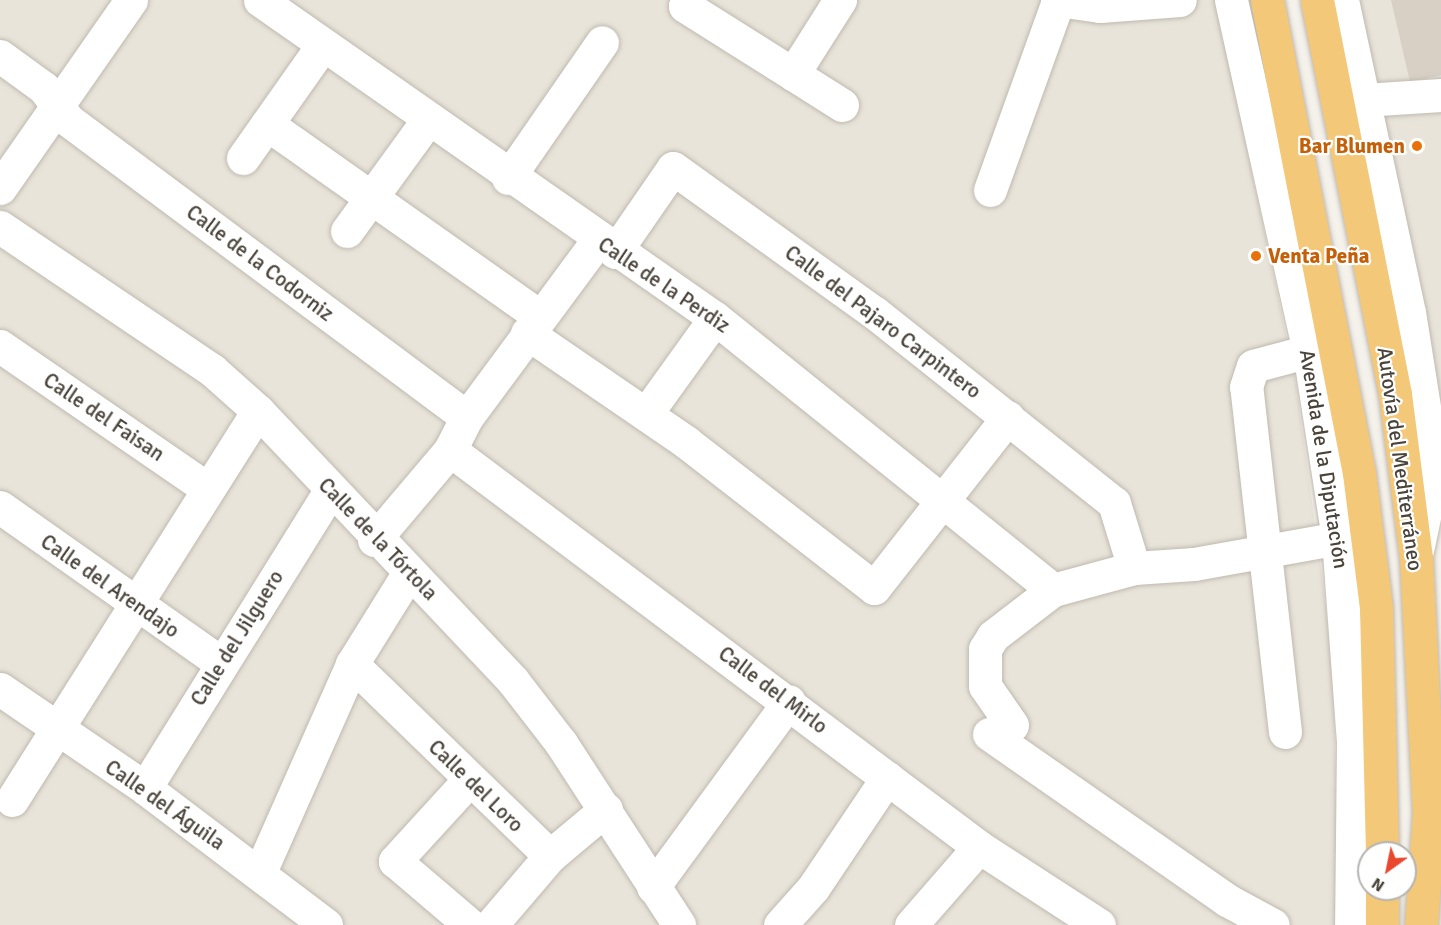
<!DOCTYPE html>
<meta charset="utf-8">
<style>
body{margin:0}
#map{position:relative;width:1441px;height:925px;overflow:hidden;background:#f5f2ec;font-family:Signika,sans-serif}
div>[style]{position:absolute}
.residential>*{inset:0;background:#e8e4da}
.building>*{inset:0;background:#d8d0c5}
.roads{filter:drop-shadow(0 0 2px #c0b9af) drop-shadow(0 0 2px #c0b9af)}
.minor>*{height:33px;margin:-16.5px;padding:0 16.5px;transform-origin:16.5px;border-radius:16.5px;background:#fff}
.highway>*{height:33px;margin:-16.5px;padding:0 16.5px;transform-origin:16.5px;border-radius:16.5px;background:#f3c879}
.dots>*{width:16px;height:16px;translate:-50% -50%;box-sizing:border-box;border:3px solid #fff;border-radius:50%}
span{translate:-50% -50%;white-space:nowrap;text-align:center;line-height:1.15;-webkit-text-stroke:4.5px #fff;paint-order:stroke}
.food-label{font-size:21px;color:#c56008;font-weight:700}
.right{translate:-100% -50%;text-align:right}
.left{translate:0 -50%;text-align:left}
.street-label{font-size:21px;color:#49433a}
.north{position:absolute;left:1357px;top:841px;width:60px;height:60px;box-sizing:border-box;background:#fff;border:2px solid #b6b4b0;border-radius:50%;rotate:213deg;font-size:16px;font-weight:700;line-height:24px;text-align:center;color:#49433a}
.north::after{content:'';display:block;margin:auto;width:21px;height:27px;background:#e9472e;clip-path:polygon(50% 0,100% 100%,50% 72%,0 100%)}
</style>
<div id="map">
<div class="residential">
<i style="clip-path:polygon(0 0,1216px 0,1295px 378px,1320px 560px,1333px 669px,1339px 925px,0 925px)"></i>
<i style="clip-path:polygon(1354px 0,1441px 0,1441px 422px)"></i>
</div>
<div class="building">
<i style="clip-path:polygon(1391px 0,1441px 0,1441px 75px,1410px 82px)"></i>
</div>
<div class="roads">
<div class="minor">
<i style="left:260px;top:0;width:555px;rotate:34.95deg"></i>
<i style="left:715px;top:318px;width:434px;rotate:38.8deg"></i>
<i style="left:689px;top:0;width:7px;rotate:124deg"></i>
<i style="left:685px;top:6px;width:128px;rotate:32.2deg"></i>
<i style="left:793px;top:74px;width:88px;rotate:-57.6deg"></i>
<i style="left:1057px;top:0;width:43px;rotate:7.9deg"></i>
<i style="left:1100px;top:6px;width:80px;rotate:-4.3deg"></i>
<i style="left:1231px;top:0;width:360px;rotate:77.5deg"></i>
<i style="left:1309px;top:351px;width:189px;rotate:81.2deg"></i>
<i style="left:1338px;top:538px;width:206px;rotate:85.8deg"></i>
<i style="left:1353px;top:743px;width:182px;rotate:90.6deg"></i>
<i style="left:1342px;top:0;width:319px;rotate:77.9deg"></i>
<i style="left:1409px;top:312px;width:160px;rotate:81deg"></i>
<i style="left:1434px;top:470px;width:82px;rotate:102deg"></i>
<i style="left:0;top:56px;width:54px;rotate:36deg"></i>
<i style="left:44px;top:88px;width:40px;rotate:53deg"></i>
<i style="left:68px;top:120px;width:497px;rotate:36.7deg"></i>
<i style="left:793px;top:74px;width:58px;rotate:32.3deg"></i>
<i style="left:1363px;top:100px;width:78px;rotate:-3.7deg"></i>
<i style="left:267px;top:124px;width:333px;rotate:35.2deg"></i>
<i style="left:243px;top:158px;width:137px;rotate:-54.8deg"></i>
<i style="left:508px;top:178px;width:165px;rotate:-55.3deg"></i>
<i style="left:0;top:188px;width:229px;rotate:-55.1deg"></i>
<i style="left:990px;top:190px;width:201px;rotate:-70.2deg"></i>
<i style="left:0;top:227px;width:256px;rotate:34deg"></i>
<i style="left:212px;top:370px;width:62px;rotate:41.7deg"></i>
<i style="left:258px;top:411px;width:371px;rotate:46.6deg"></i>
<i style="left:513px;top:681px;width:78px;rotate:52.3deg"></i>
<i style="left:561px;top:743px;width:217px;rotate:57deg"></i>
<i style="left:347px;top:231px;width:136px;rotate:-54deg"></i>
<i style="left:615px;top:252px;width:102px;rotate:-55.4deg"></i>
<i style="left:673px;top:168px;width:249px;rotate:35.7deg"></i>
<i style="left:875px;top:313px;width:305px;rotate:38.5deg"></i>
<i style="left:1114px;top:503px;width:68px;rotate:72.9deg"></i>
<i style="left:527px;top:333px;width:193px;rotate:34.4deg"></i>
<i style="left:686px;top:442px;width:238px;rotate:37.8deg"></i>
<i style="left:874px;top:588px;width:217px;rotate:-51.9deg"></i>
<i style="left:0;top:346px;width:252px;rotate:34.5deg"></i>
<i style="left:646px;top:414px;width:118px;rotate:-54.3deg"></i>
<i style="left:450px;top:450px;width:661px;rotate:36.89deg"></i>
<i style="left:979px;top:847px;width:143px;rotate:33deg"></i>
<i style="left:0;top:507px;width:271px;rotate:35.2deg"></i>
<i style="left:374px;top:540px;width:118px;rotate:-49.8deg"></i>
<i style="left:450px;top:450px;width:37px;rotate:-63deg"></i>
<i style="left:467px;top:417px;width:220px;rotate:-53.5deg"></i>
<i style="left:352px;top:664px;width:276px;rotate:44.1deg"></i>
<i style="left:550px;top:856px;width:73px;rotate:-40deg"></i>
<i style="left:0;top:689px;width:176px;rotate:34.3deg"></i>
<i style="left:145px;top:788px;width:227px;rotate:37.1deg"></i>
<i style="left:1012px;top:725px;width:47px;rotate:-124.7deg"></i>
<i style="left:985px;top:686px;width:37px;rotate:-90deg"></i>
<i style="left:985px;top:649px;width:15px;rotate:-58deg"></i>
<i style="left:993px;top:636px;width:76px;rotate:-37.5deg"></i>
<i style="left:1053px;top:590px;width:84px;rotate:-15.2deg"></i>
<i style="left:1134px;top:568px;width:60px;rotate:-3.8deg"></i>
<i style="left:1194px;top:564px;width:146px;rotate:-10.2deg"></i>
<i style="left:1285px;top:732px;width:347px;rotate:-96.4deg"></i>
<i style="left:1246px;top:387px;width:22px;rotate:-72deg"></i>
<i style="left:1253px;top:366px;width:58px;rotate:-15deg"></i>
<i style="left:989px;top:734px;width:290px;rotate:34.9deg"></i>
<i style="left:1227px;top:900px;width:52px;rotate:28.5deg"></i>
<i style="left:469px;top:780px;width:110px;rotate:132.4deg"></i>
<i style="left:395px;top:861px;width:99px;rotate:40.5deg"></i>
<i style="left:145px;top:788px;width:352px;rotate:-58.1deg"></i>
<i style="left:12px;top:800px;width:460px;rotate:-57.7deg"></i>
<i style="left:260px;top:872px;width:227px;rotate:-66.1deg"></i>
<i style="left:352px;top:664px;width:106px;rotate:-58.1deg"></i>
<i style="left:653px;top:887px;width:230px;rotate:-53.8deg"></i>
<i style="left:491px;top:925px;width:91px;rotate:-49.5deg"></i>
<i style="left:780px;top:925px;width:50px;rotate:-48.3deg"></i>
<i style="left:813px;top:888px;width:133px;rotate:-56.1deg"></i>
<i style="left:911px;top:925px;width:103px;rotate:-48.9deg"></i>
</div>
<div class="highway">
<i style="left:1267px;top:0;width:482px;rotate:79deg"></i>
<i style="left:1359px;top:473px;width:135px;rotate:82.8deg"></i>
<i style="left:1376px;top:607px;width:246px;rotate:88.6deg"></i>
<i style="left:1317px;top:0;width:402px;rotate:78.8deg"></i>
<i style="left:1395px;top:394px;width:165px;rotate:82.7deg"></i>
<i style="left:1416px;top:558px;width:254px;rotate:87.1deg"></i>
<i style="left:1429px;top:812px;width:113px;rotate:94deg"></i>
<i style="left:1382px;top:925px;width:36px;rotate:-90deg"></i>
</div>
</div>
<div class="dots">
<i style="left:1417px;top:146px;background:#e8710a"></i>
<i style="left:1256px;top:256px;background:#e8710a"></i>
</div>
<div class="food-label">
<span class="right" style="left:1405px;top:146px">Bar Blumen</span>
<span class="left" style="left:1268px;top:256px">Venta Peña</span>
</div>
<div class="street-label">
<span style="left:260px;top:263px;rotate:37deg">Calle de la Codorniz</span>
<span style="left:664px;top:285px;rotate:34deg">Calle de la Perdiz</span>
<span style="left:883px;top:322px;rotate:37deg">Calle del Pajaro Carpintero</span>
<span style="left:104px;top:417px;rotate:34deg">Calle del Faisan</span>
<span style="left:1324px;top:459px;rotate:81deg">Avenida de la Diputación</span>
<span style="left:1400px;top:459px;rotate:82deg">Autovía del Mediterráneo</span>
<span style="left:378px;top:539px;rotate:46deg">Calle de la Tórtola</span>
<span style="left:110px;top:586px;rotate:35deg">Calle del Arendajo</span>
<span style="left:237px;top:638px;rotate:-58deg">Calle del Jilguero</span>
<span style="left:773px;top:690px;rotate:37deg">Calle del Mirlo</span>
<span style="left:476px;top:786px;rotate:44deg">Calle del Loro</span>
<span style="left:165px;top:805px;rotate:35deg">Calle del Águila</span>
</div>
<div class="north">N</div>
</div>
